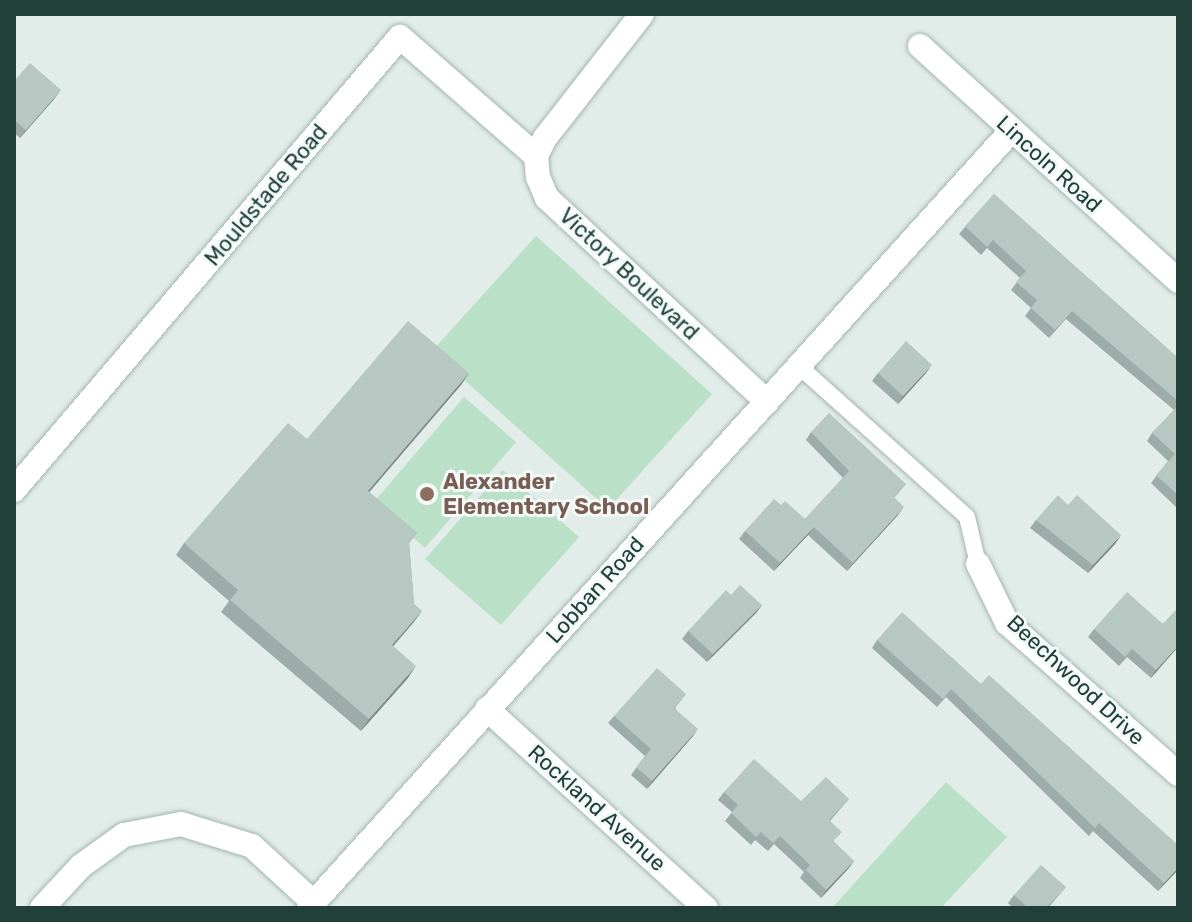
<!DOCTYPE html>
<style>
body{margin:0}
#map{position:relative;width:1192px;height:922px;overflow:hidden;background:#e2ede9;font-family:Rubik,sans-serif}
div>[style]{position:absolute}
.green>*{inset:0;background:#bae0c7}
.roads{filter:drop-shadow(0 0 2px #a4b6b1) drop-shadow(0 0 2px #a4b6b1)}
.lane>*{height:16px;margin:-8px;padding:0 8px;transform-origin:8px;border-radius:8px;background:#fff}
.street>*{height:24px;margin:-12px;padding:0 12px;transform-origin:12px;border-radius:12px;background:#fff}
.wall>*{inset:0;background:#9daca8}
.shaded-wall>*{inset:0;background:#808c88}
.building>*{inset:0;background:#b7c8c3}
.dots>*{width:22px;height:22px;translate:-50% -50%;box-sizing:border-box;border:4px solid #f3faf7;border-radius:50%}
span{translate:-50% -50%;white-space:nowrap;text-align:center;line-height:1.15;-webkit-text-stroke:6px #f3faf7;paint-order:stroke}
.street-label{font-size:22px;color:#21403a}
.education-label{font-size:22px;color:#785e54;font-weight:700}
.left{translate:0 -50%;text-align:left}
.frame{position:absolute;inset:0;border:16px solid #21403a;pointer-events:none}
</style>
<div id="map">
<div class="green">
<i style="clip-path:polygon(536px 236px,712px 394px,608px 509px,432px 351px)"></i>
<i style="clip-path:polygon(464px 397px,516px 442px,425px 548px,373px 503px)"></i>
<i style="clip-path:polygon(503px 470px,579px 537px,501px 625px,425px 559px)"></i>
<i style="clip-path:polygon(946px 782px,1007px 837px,941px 908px,832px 908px)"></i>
</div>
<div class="roads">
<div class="lane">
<i style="left:800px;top:367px;width:224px;rotate:41.9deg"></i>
<i style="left:967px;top:517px;width:48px;rotate:76.8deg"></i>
</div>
<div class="street">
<i style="left:642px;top:14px;width:157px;rotate:128deg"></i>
<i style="left:545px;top:138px;width:20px;rotate:117deg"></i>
<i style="left:536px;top:156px;width:21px;rotate:85deg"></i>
<i style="left:538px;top:177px;width:23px;rotate:67deg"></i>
<i style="left:547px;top:198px;width:300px;rotate:42.8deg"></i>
<i style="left:920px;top:46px;width:349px;rotate:42.3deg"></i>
<i style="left:14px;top:490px;width:595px;rotate:-49.57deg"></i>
<i style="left:400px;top:37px;width:181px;rotate:41.2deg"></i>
<i style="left:978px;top:564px;width:66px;rotate:63.8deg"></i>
<i style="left:1007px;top:623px;width:228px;rotate:41.4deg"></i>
<i style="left:487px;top:709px;width:296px;rotate:42.3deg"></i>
<i style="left:42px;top:908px;width:57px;rotate:-47.1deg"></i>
<i style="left:81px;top:866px;width:53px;rotate:-35.8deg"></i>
<i style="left:124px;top:835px;width:58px;rotate:-10.9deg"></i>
<i style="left:181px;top:824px;width:74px;rotate:17.2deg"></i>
<i style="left:252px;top:846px;width:84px;rotate:42.6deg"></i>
<i style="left:309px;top:908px;width:1047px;rotate:-47.9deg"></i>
</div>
</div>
<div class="wall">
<i style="clip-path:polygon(14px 81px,55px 98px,20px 138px,14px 133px)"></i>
<i style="clip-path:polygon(994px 194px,1178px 358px,1178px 509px,1151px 483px,1168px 461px,1147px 441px,1152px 433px,1174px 410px,1066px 319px,1049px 338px,1025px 316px,1031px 308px,1011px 290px,1020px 278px,987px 248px,981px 255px,959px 234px)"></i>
<i style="clip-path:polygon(469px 373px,461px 385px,369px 492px,417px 533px,409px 543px,414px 604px,422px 611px,413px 623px,393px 646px,408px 678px,361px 731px,221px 612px,229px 601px,176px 555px,184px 543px,307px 439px)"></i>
<i style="clip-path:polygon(878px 373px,926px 373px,898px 404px,872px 381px)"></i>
<i style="clip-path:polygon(811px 432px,906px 484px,894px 498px,898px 515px,847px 571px,808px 535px,774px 571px,739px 539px,745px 531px,781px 505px,805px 519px,843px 478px,806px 440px)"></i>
<i style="clip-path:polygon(1068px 505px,1116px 543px,1088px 573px,1030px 528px,1036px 520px)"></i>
<i style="clip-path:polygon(731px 595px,762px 605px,756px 613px,707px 662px,682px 639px,688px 631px)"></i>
<i style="clip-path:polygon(1178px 608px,1178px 647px,1151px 678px,1127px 657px,1119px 666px,1088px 637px,1094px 629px,1163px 624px)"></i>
<i style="clip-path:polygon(877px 640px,981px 684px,1178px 845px,1178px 870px,1158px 891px,1093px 831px,1089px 836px,946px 697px,937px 707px,872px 648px)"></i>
<i style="clip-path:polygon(686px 694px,675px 708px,693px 736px,647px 789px,631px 775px,645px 756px,608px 723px,614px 716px)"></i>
<i style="clip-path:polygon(724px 792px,801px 801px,849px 799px,830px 821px,834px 842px,854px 861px,848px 869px,821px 898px,800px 878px,804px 872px,774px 844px,768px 851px,755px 840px,751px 845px,725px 821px,732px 812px,718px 800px)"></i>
<i style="clip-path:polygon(1066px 887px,1048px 908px,1013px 908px,1008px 903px,1014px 895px)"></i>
</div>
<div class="shaded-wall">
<i style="clip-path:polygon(61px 90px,55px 98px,20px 138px,26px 130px)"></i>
<i style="clip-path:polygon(932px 365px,926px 373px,898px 404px,903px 396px)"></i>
<i style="clip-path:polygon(469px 373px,461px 385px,360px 503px,368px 491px)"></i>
<i style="clip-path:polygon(904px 507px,898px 515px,847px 571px,853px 563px)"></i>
<i style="clip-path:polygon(814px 527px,808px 535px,774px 571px,780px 563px)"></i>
<i style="clip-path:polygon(1121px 535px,1116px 543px,1088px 573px,1093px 565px)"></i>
<i style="clip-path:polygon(762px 605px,756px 613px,707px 662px,713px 654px)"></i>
<i style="clip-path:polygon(422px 611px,413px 623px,384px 657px,392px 645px)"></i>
<i style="clip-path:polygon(1178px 646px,1178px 647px,1151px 678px,1156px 670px)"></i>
<i style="clip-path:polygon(416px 666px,408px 678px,361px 731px,369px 719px)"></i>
<i style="clip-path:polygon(698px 729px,693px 736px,647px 789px,652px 781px)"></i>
<i style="clip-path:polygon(854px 861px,848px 869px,821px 898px,826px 890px)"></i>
<i style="clip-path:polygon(1178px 868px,1178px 870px,1158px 891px,1164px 883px)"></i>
</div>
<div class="building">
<i style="clip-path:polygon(30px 63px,61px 90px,26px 130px,14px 120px,14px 81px)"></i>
<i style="clip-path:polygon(994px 194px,1178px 358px,1178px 401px,1072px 311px,1055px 330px,1031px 308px,1037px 300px,1016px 282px,1026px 271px,993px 240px,987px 247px,965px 226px)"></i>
<i style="clip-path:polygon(408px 321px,469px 373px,368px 491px,417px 533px,409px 542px,414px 604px,422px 611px,392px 645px,416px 666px,369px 719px,230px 600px,238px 590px,184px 543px,288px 423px,307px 439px)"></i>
<i style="clip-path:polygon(906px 341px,932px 365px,903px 396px,878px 373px)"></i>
<i style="clip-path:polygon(1178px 406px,1178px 495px,1156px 475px,1175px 454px,1152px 433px)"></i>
<i style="clip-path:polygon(829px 413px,906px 484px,894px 497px,904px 507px,853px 563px,805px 519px,849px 471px,811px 432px)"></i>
<i style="clip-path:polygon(1058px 495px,1068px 505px,1077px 495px,1121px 535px,1093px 565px,1036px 520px)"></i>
<i style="clip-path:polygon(774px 499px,781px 505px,785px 501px,814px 527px,780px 563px,745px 531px)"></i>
<i style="clip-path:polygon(740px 585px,762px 605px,713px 654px,688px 631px,726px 590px,731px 595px)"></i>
<i style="clip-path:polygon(1127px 592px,1163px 624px,1178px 608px,1178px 646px,1156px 670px,1132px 649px,1125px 657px,1094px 629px)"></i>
<i style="clip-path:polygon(902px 612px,981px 684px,989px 675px,1178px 845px,1178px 868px,1164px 883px,1099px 823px,1095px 828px,951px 689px,943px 699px,877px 640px)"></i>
<i style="clip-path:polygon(657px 668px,686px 694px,674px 708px,698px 729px,652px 781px,636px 767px,651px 749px,614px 716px)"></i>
<i style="clip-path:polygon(754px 759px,801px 801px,826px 777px,849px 799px,829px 820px,842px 832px,833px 841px,854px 861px,826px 890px,806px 870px,810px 865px,780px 836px,773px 843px,761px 832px,756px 837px,731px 813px,738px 805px,724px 792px)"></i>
<i style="clip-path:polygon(1041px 865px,1066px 887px,1046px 908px,1028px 908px,1014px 895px)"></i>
</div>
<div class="dots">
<i style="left:427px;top:494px;background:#8d6e63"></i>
</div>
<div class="street-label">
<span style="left:1049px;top:164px;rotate:42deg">Lincoln Road</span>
<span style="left:266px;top:195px;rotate:-50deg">Mouldstade Road</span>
<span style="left:629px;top:274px;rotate:43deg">Victory Boulevard</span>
<span style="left:595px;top:590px;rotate:-48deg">Lobban Road</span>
<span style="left:1076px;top:680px;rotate:43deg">Beechwood Drive</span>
<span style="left:597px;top:808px;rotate:42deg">Rockland Avenue</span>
</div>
<div class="education-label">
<span class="left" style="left:443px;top:494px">Alexander<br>Elementary School</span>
</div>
<div class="frame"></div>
</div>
